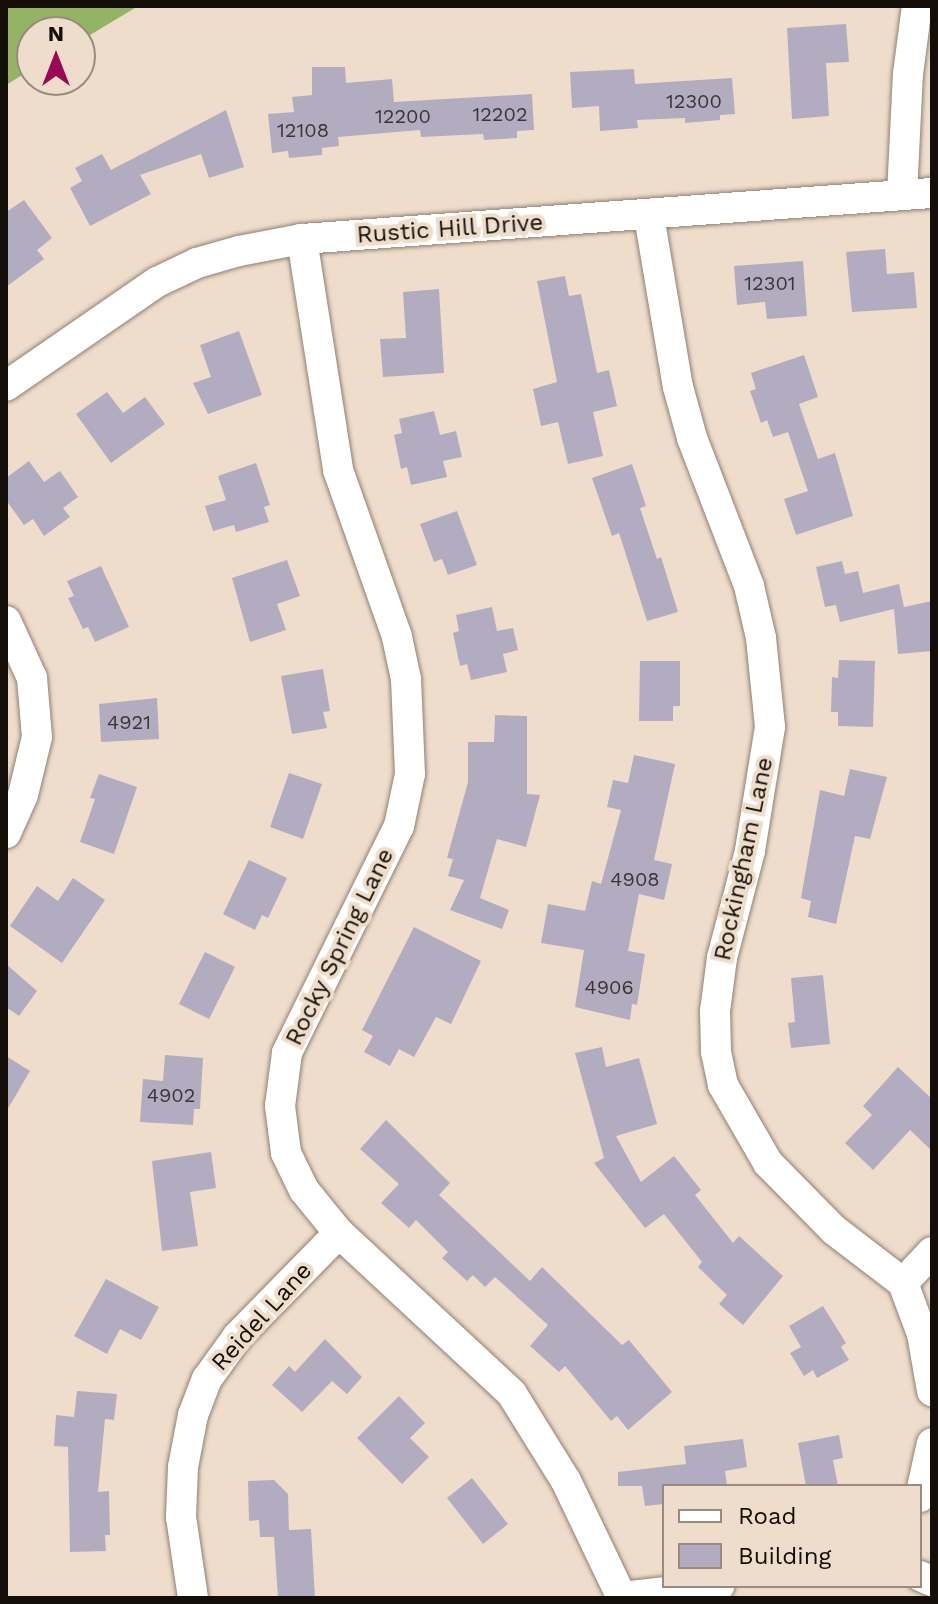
<!DOCTYPE html>
<style>
body{margin:0}
#map{position:relative;width:938px;height:1604px;overflow:hidden;background:#efddcc;font-family:"Work Sans",sans-serif}
div>[style]{position:absolute}
.forest>*{inset:0;background:#94b465}
.building>*{inset:0;background:#b2acc1}
.roads{filter:drop-shadow(0 0 2px #908070) drop-shadow(0 0 2px #908070)}
.minor>*{height:30px;margin:-15px;padding:0 15px;transform-origin:15px;border-radius:15px;background:#fff}
span{translate:-50% -50%;white-space:nowrap;text-align:center;line-height:1.15;-webkit-text-stroke:8px #efddcc;paint-order:stroke}
.number-label{font-size:20px;color:#3b3636}
.number-label span{-webkit-text-stroke-width:0}
.street-label{font-size:24px;color:#130e08}
.frame{position:absolute;inset:0;border:8px solid #130e08;pointer-events:none}
.legend{position:absolute;left:662px;top:1484px;width:260px;height:104px;box-sizing:border-box;background:#efddcc;border:2px solid #978a7e;margin:0;padding:10px 14px;list-style:none;font-size:24px;color:#130e08}
.legend li{display:flex;align-items:center;gap:16px;height:40px}
.legend b{width:40px;border:2px solid #978a7e}
.north{position:absolute;left:16px;top:16px;width:80px;height:80px;box-sizing:border-box;background:#efddcc;border:2px solid #978a7e;border-radius:50%;rotate:0deg;font-size:22px;font-weight:700;line-height:32px;text-align:center;color:#130e08}
.north::after{content:'';display:block;margin:auto;width:28px;height:36px;background:#9b0655;clip-path:polygon(50% 0,100% 100%,50% 72%,0 100%)}
</style>
<div id="map">
<div class="forest">
<i style="clip-path:polygon(6px 6px,135px 6px,135px 8px,80px 41px,80px 32px,32px 32px,32px 69px,6px 85px)"></i>
</div>
<div class="building">
<i style="clip-path:polygon(846px 24px,849px 62px,826px 63px,829px 116px,792px 119px,787px 28px)"></i>
<i style="clip-path:polygon(312px 67px,345px 67px,346px 83px,392px 79px,394px 102px,532px 94px,534px 130px,517px 131px,517px 138px,484px 140px,483px 134px,421px 137px,420px 130px,338px 137px,339px 146px,322px 148px,322px 155px,289px 158px,288px 151px,272px 153px,268px 114px,294px 112px,292px 97px,312px 95px)"></i>
<i style="clip-path:polygon(634px 69px,635px 84px,732px 78px,735px 114px,720px 115px,720px 120px,685px 123px,685px 118px,637px 120px,638px 128px,600px 131px,599px 106px,572px 108px,570px 72px)"></i>
<i style="clip-path:polygon(226px 110px,244px 167px,209px 178px,201px 154px,140px 175px,151px 194px,90px 226px,70px 188px,82px 181px,75px 168px,102px 154px,111px 170px)"></i>
<i style="clip-path:polygon(24px 200px,52px 238px,37px 250px,44px 259px,6px 287px,6px 212px)"></i>
<i style="clip-path:polygon(885px 249px,887px 274px,914px 272px,917px 308px,852px 312px,846px 252px)"></i>
<i style="clip-path:polygon(803px 261px,807px 316px,767px 319px,765px 302px,737px 305px,734px 266px)"></i>
<i style="clip-path:polygon(565px 276px,569px 296px,581px 294px,597px 373px,609px 370px,617px 406px,593px 412px,603px 456px,568px 464px,558px 422px,541px 426px,533px 389px,557px 382px,537px 281px)"></i>
<i style="clip-path:polygon(439px 289px,444px 373px,383px 377px,380px 339px,406px 338px,403px 292px)"></i>
<i style="clip-path:polygon(239px 331px,262px 395px,208px 414px,193px 383px,211px 377px,200px 345px)"></i>
<i style="clip-path:polygon(804px 355px,818px 397px,799px 404px,818px 459px,835px 453px,853px 516px,796px 535px,784px 499px,808px 491px,788px 432px,773px 437px,767px 420px,761px 423px,750px 391px,756px 389px,751px 373px)"></i>
<i style="clip-path:polygon(107px 392px,123px 413px,145px 397px,165px 424px,111px 463px,76px 414px)"></i>
<i style="clip-path:polygon(434px 411px,440px 435px,456px 431px,462px 457px,443px 461px,447px 477px,411px 485px,407px 467px,401px 469px,394px 435px,402px 433px,399px 419px)"></i>
<i style="clip-path:polygon(29px 461px,44px 482px,60px 471px,78px 497px,63px 508px,70px 517px,44px 536px,33px 519px,24px 525px,6px 500px,6px 478px)"></i>
<i style="clip-path:polygon(256px 463px,270px 505px,264px 507px,269px 522px,236px 532px,234px 525px,213px 531px,205px 506px,226px 500px,218px 476px)"></i>
<i style="clip-path:polygon(632px 464px,646px 506px,640px 508px,657px 559px,661px 557px,678px 612px,647px 621px,619px 533px,612px 536px,592px 478px)"></i>
<i style="clip-path:polygon(457px 511px,477px 565px,448px 575px,442px 559px,434px 562px,420px 524px)"></i>
<i style="clip-path:polygon(287px 560px,300px 596px,277px 604px,286px 630px,250px 642px,232px 578px)"></i>
<i style="clip-path:polygon(842px 561px,845px 574px,858px 571px,863px 593px,899px 584px,904px 607px,932px 601px,932px 651px,898px 654px,894px 609px,840px 622px,836px 605px,825px 607px,816px 567px)"></i>
<i style="clip-path:polygon(101px 566px,129px 627px,95px 642px,88px 627px,83px 629px,68px 598px,74px 596px,67px 581px)"></i>
<i style="clip-path:polygon(492px 607px,497px 631px,513px 628px,518px 650px,503px 654px,507px 672px,471px 680px,467px 664px,460px 666px,453px 633px,459px 631px,456px 615px)"></i>
<i style="clip-path:polygon(839px 660px,875px 661px,873px 727px,838px 726px,838px 712px,831px 712px,832px 677px,838px 678px)"></i>
<i style="clip-path:polygon(640px 661px,680px 661px,680px 706px,673px 706px,673px 721px,639px 721px)"></i>
<i style="clip-path:polygon(323px 669px,330px 711px,323px 712px,327px 728px,292px 734px,281px 676px)"></i>
<i style="clip-path:polygon(157px 698px,159px 739px,101px 742px,99px 704px)"></i>
<i style="clip-path:polygon(495px 715px,527px 716px,527px 794px,540px 795px,526px 847px,497px 839px,480px 898px,509px 910px,502px 929px,450px 910px,464px 880px,448px 876px,453px 859px,447px 858px,468px 782px,468px 742px,494px 742px)"></i>
<i style="clip-path:polygon(634px 755px,675px 764px,654px 860px,672px 864px,664px 900px,639px 894px,628px 951px,645px 954px,637px 1005px,632px 1004px,630px 1020px,575px 1007px,584px 950px,541px 943px,548px 904px,585px 911px,592px 881px,601px 884px,621px 810px,607px 807px,613px 780px,628px 783px)"></i>
<i style="clip-path:polygon(850px 769px,887px 777px,870px 839px,855px 836px,836px 924px,808px 917px,811px 901px,801px 898px,820px 790px,844px 796px)"></i>
<i style="clip-path:polygon(289px 773px,322px 784px,303px 839px,270px 827px)"></i>
<i style="clip-path:polygon(99px 774px,137px 787px,114px 854px,80px 842px,95px 799px,90px 798px)"></i>
<i style="clip-path:polygon(249px 860px,287px 878px,268px 918px,262px 915px,255px 930px,223px 914px)"></i>
<i style="clip-path:polygon(73px 878px,105px 900px,62px 963px,10px 926px,37px 886px,58px 901px)"></i>
<i style="clip-path:polygon(414px 927px,481px 961px,451px 1024px,436px 1017px,414px 1057px,399px 1049px,390px 1066px,364px 1052px,373px 1036px,362px 1030px)"></i>
<i style="clip-path:polygon(205px 952px,235px 967px,209px 1019px,179px 1004px)"></i>
<i style="clip-path:polygon(6px 964px,37px 991px,19px 1016px,6px 1007px)"></i>
<i style="clip-path:polygon(823px 975px,830px 1044px,791px 1048px,788px 1023px,795px 1022px,791px 978px)"></i>
<i style="clip-path:polygon(602px 1047px,606px 1067px,639px 1058px,657px 1124px,616px 1136px,641px 1182px,674px 1156px,701px 1190px,695px 1195px,733px 1243px,739px 1236px,783px 1276px,743px 1325px,719px 1304px,727px 1295px,698px 1267px,702px 1262px,664px 1214px,645px 1228px,594px 1163px,604px 1158px,575px 1053px)"></i>
<i style="clip-path:polygon(165px 1055px,203px 1058px,200px 1109px,194px 1109px,193px 1125px,140px 1122px,143px 1079px,163px 1081px)"></i>
<i style="clip-path:polygon(6px 1056px,30px 1071px,6px 1112px)"></i>
<i style="clip-path:polygon(898px 1067px,932px 1099px,932px 1151px,910px 1130px,873px 1170px,845px 1143px,872px 1115px,863px 1106px)"></i>
<i style="clip-path:polygon(386px 1120px,450px 1183px,439px 1195px,530px 1281px,542px 1267px,622px 1345px,629px 1340px,672px 1392px,628px 1430px,617px 1416px,611px 1421px,565px 1366px,559px 1372px,530px 1346px,548px 1325px,495px 1277px,485px 1287px,473px 1275px,467px 1281px,442px 1258px,448px 1252px,416px 1220px,409px 1228px,381px 1203px,399px 1184px,360px 1149px)"></i>
<i style="clip-path:polygon(211px 1152px,216px 1188px,190px 1192px,198px 1246px,162px 1251px,152px 1161px)"></i>
<i style="clip-path:polygon(106px 1279px,159px 1307px,141px 1340px,120px 1329px,107px 1354px,74px 1336px)"></i>
<i style="clip-path:polygon(823px 1306px,846px 1343px,841px 1347px,849px 1360px,817px 1378px,813px 1370px,804px 1376px,790px 1353px,801px 1347px,789px 1326px)"></i>
<i style="clip-path:polygon(325px 1339px,362px 1377px,347px 1394px,332px 1381px,302px 1412px,272px 1385px,289px 1366px,295px 1372px)"></i>
<i style="clip-path:polygon(77px 1391px,117px 1394px,114px 1420px,105px 1419px,98px 1492px,109px 1491px,110px 1535px,105px 1535px,106px 1551px,70px 1552px,68px 1447px,54px 1446px,56px 1415px,74px 1417px)"></i>
<i style="clip-path:polygon(399px 1396px,425px 1423px,410px 1438px,429px 1457px,402px 1484px,357px 1438px)"></i>
<i style="clip-path:polygon(839px 1435px,843px 1458px,833px 1460px,838px 1486px,806px 1486px,798px 1443px)"></i>
<i style="clip-path:polygon(743px 1439px,747px 1467px,725px 1471px,727px 1486px,664px 1486px,664px 1504px,645px 1506px,642px 1486px,618px 1486px,618px 1472px,686px 1464px,684px 1446px)"></i>
<i style="clip-path:polygon(472px 1478px,508px 1524px,483px 1544px,447px 1498px)"></i>
<i style="clip-path:polygon(274px 1480px,288px 1494px,289px 1530px,311px 1529px,315px 1598px,278px 1598px,274px 1537px,260px 1537px,259px 1520px,249px 1521px,248px 1481px)"></i>
</div>
<div class="roads">
<div class="minor">
<i style="left:902px;top:195px;width:121px;rotate:-87.2deg"></i>
<i style="left:908px;top:74px;width:69px;rotate:-82.5deg"></i>
<i style="left:649px;top:216px;width:173px;rotate:80.4deg"></i>
<i style="left:678px;top:387px;width:53px;rotate:74.6deg"></i>
<i style="left:692px;top:438px;width:159px;rotate:68.9deg"></i>
<i style="left:749px;top:586px;width:53px;rotate:77deg"></i>
<i style="left:761px;top:638px;width:89px;rotate:84.2deg"></i>
<i style="left:770px;top:727px;width:126px;rotate:99.2deg"></i>
<i style="left:750px;top:851px;width:111px;rotate:104.7deg"></i>
<i style="left:722px;top:958px;width:53px;rotate:97.5deg"></i>
<i style="left:715px;top:1011px;width:41px;rotate:88.6deg"></i>
<i style="left:716px;top:1052px;width:34px;rotate:78deg"></i>
<i style="left:723px;top:1085px;width:90px;rotate:60deg"></i>
<i style="left:768px;top:1163px;width:94px;rotate:45.4deg"></i>
<i style="left:834px;top:1230px;width:87px;rotate:37.5deg"></i>
<i style="left:903px;top:1283px;width:54px;rotate:69.6deg"></i>
<i style="left:922px;top:1334px;width:58px;rotate:80deg"></i>
<i style="left:302px;top:239px;width:234px;rotate:81.1deg"></i>
<i style="left:338px;top:470px;width:177px;rotate:70.5deg"></i>
<i style="left:397px;top:637px;width:43px;rotate:77.9deg"></i>
<i style="left:406px;top:679px;width:95px;rotate:87.6deg"></i>
<i style="left:410px;top:774px;width:53px;rotate:101.9deg"></i>
<i style="left:399px;top:826px;width:253px;rotate:116.3deg"></i>
<i style="left:287px;top:1053px;width:53px;rotate:97.5deg"></i>
<i style="left:280px;top:1106px;width:47px;rotate:82.7deg"></i>
<i style="left:286px;top:1153px;width:41px;rotate:64.1deg"></i>
<i style="left:304px;top:1190px;width:55px;rotate:50.9deg"></i>
<i style="left:339px;top:1233px;width:236px;rotate:42.9deg"></i>
<i style="left:512px;top:1394px;width:102px;rotate:58.2deg"></i>
<i style="left:566px;top:1481px;width:130px;rotate:64.4deg"></i>
<i style="left:6px;top:386px;width:183px;rotate:-34.6deg"></i>
<i style="left:157px;top:282px;width:44px;rotate:-25.4deg"></i>
<i style="left:197px;top:263px;width:44px;rotate:-15.9deg"></i>
<i style="left:239px;top:251px;width:64px;rotate:-10.8deg"></i>
<i style="left:302px;top:239px;width:632px;rotate:-4.18deg"></i>
<i style="left:6px;top:621px;width:63px;rotate:65.5deg"></i>
<i style="left:32px;top:678px;width:59px;rotate:85.2deg"></i>
<i style="left:37px;top:737px;width:60px;rotate:103.6deg"></i>
<i style="left:23px;top:795px;width:42px;rotate:114.1deg"></i>
<i style="left:903px;top:1283px;width:42px;rotate:-46.9deg"></i>
<i style="left:920px;top:1497px;width:55px;rotate:-77.5deg"></i>
<i style="left:920px;top:1576px;width:13px;rotate:23deg"></i>
<i style="left:622px;top:1597px;width:98px;rotate:-6.5deg"></i>
<i style="left:193px;top:1598px;width:82px;rotate:-98.4deg"></i>
<i style="left:181px;top:1517px;width:50px;rotate:-87.7deg"></i>
<i style="left:183px;top:1467px;width:53px;rotate:-79.1deg"></i>
<i style="left:193px;top:1415px;width:39px;rotate:-69deg"></i>
<i style="left:207px;top:1379px;width:53px;rotate:-54.2deg"></i>
<i style="left:238px;top:1336px;width:144px;rotate:-45.6deg"></i>
</div>
</div>
<div class="number-label">
<span style="left:694px;top:101px">12300</span>
<span style="left:500px;top:114px">12202</span>
<span style="left:403px;top:116px">12200</span>
<span style="left:303px;top:130px">12108</span>
<span style="left:770px;top:283px">12301</span>
<span style="left:129px;top:722px">4921</span>
<span style="left:635px;top:879px">4908</span>
<span style="left:609px;top:987px">4906</span>
<span style="left:171px;top:1095px">4902</span>
</div>
<div class="street-label">
<span style="left:450px;top:229px;rotate:-4deg">Rustic Hill Drive</span>
<span style="left:744px;top:859px;rotate:-78deg">Rockingham Lane</span>
<span style="left:340px;top:947px;rotate:-64deg">Rocky Spring Lane</span>
<span style="left:262px;top:1317px;rotate:-48deg">Reidel Lane</span>
</div>
<div class="frame"></div>
<ul class="legend">
<li><b style="height:10px;background:#fff"></b>Road</li>
<li><b style="height:22px;background:#b2acc1"></b>Building</li>
</ul>
<div class="north">N</div>
</div>
